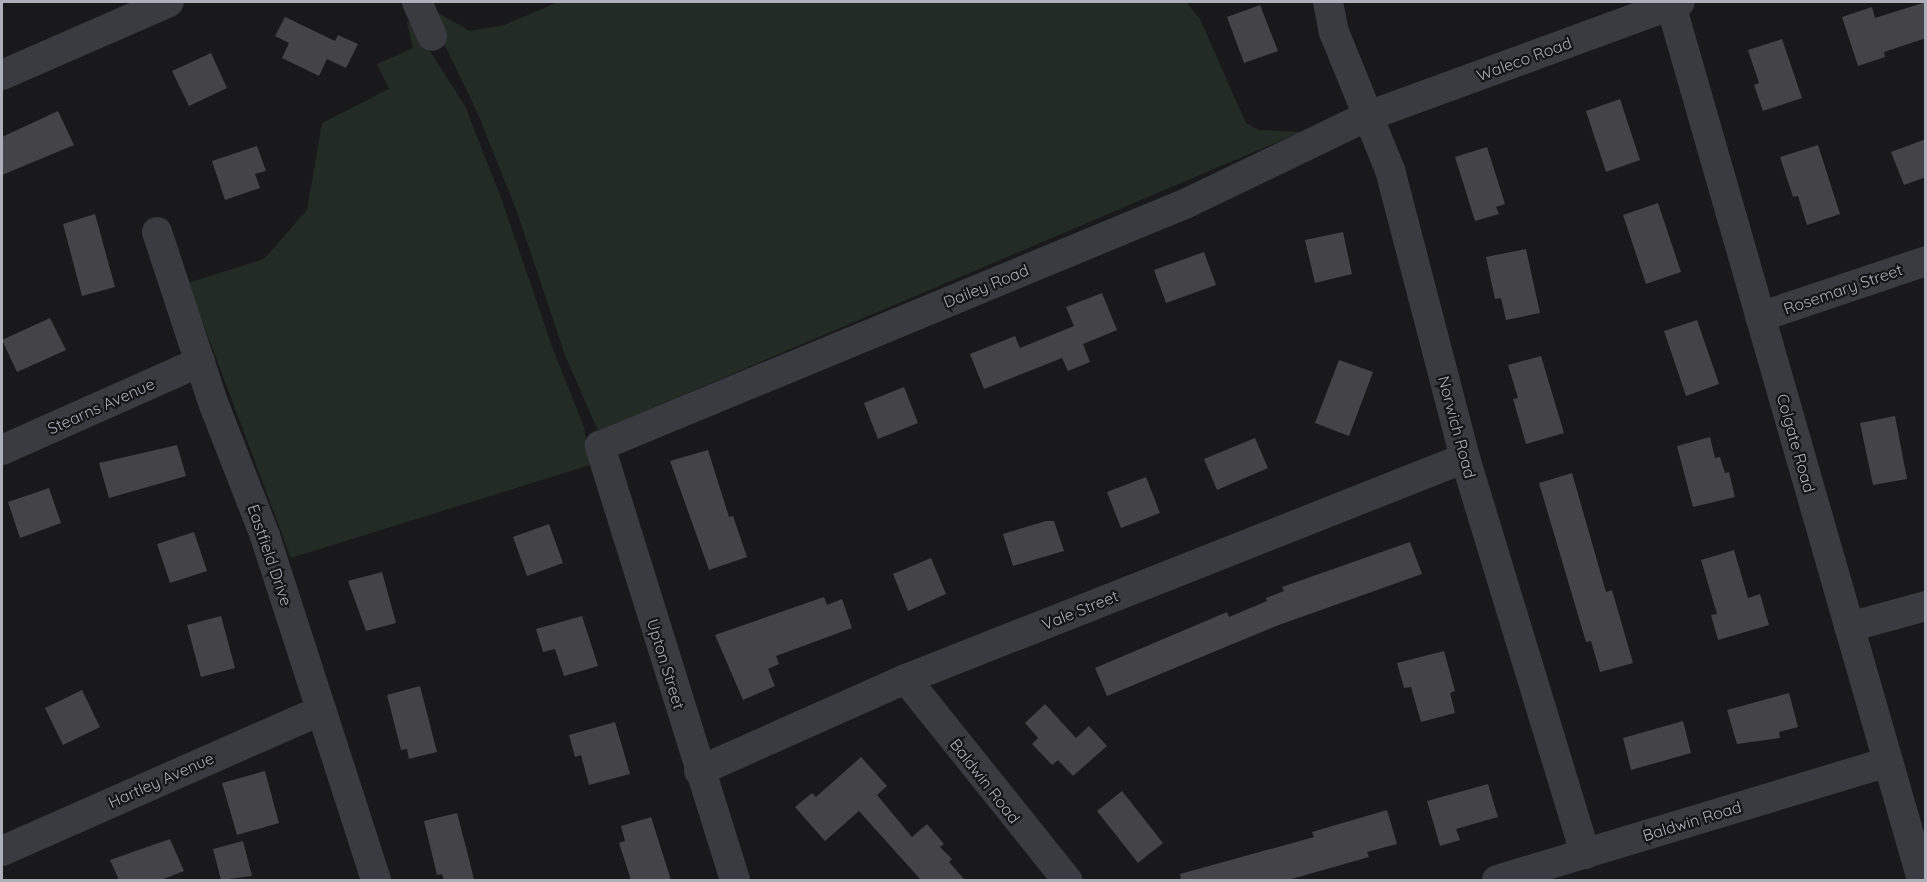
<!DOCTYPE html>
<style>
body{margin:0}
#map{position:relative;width:1927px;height:882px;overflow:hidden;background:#19191b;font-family:Quicksand,sans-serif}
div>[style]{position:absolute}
.green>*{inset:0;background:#232b25}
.building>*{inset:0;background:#444448}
.street>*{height:30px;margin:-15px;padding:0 15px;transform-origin:15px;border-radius:15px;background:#3a3b40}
span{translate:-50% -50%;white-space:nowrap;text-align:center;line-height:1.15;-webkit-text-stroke:4.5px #141416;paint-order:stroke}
.street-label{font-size:16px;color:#adafba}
.frame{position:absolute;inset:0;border:3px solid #adafba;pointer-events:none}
</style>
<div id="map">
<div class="green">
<i style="clip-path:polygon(558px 2px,1186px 2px,1200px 19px,1246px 123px,1259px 130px,1301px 132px,598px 431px,565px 355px,517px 212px,478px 114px,432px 19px,438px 13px,470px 31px,504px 25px)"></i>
<i style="clip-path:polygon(416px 19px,422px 39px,465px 106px,500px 195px,554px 352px,584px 427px,590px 465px,291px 558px,188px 283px,264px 259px,307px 210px,322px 123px,389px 89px,377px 64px,413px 48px,407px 23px)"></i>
</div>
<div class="building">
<i style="clip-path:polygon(1926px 2px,1926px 38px,1884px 52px,1885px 57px,1858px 66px,1842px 17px,1872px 7px,1875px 18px)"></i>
<i style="clip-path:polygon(1260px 5px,1278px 51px,1244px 63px,1227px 17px)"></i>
<i style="clip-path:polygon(285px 17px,335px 41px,338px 35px,358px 44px,346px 68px,327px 59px,319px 76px,282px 58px,289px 43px,275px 36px)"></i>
<i style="clip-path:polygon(1782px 39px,1802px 98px,1763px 111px,1754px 85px,1759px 83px,1748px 50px)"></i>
<i style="clip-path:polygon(211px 53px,227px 88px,189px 106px,172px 71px)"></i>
<i style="clip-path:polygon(1620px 99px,1640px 160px,1606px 172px,1586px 111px)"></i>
<i style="clip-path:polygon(58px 111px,74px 145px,2px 175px,2px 137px)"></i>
<i style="clip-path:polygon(1926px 139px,1926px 177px,1904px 185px,1891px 152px)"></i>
<i style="clip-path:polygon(1818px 145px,1840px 214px,1807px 225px,1798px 196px,1793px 197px,1780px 157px)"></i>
<i style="clip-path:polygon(257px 146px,266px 171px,255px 174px,260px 188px,225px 200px,212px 161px)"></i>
<i style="clip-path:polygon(1487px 147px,1505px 204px,1496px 207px,1499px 214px,1475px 221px,1455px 157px)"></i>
<i style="clip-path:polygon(1658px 203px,1681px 272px,1646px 284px,1623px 215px)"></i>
<i style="clip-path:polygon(95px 214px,115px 287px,82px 296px,63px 224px)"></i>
<i style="clip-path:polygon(1343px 232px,1352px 274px,1315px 283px,1305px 240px)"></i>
<i style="clip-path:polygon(1526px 249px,1540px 313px,1506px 320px,1501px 298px,1495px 299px,1486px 257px)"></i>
<i style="clip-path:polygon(1204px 252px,1216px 285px,1166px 303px,1154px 270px)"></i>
<i style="clip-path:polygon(1102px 293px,1117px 330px,1083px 344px,1090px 362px,1068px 371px,1062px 358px,984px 389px,970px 354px,1015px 336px,1020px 348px,1074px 326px,1066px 307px)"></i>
<i style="clip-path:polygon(50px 318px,66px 350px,17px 372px,2px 340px)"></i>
<i style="clip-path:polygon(1697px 320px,1719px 384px,1686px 396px,1664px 331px)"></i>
<i style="clip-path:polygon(1541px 356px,1564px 433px,1526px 444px,1513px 399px,1518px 398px,1508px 365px)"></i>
<i style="clip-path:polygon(1339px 360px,1373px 372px,1349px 436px,1315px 423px)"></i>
<i style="clip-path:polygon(904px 387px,918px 423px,878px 439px,864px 403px)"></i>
<i style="clip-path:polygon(1895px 416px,1907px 479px,1873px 485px,1860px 423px)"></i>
<i style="clip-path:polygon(1710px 437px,1715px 458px,1720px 457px,1725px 473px,1729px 472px,1735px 497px,1693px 507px,1677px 446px)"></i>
<i style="clip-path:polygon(1255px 438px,1268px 468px,1217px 490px,1204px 459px)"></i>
<i style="clip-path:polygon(177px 445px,186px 476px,109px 498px,99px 463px)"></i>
<i style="clip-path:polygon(708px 450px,729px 517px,733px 516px,747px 557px,709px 570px,670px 461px)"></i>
<i style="clip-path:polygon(1572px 473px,1606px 592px,1612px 590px,1633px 663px,1600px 672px,1591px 641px,1586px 642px,1539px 483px)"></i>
<i style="clip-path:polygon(1146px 477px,1160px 513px,1121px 528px,1107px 492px)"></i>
<i style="clip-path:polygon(49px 488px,61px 523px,20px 538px,8px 502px)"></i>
<i style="clip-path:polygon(1046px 521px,1054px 521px,1064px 551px,1013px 566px,1003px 534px)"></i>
<i style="clip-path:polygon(549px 524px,563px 563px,527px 576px,513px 537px)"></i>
<i style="clip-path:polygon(194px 532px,207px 571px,170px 583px,157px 544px)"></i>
<i style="clip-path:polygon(1410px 542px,1422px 574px,1276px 626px,1107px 696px,1095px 668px,1227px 612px,1229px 617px,1267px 601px,1266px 598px,1284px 591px,1282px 587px)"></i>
<i style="clip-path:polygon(1734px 550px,1748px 598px,1760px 594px,1769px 625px,1718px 640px,1711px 615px,1717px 614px,1701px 560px)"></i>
<i style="clip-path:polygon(931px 558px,946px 594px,908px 611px,893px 574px)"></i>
<i style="clip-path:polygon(382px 572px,396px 623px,366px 631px,348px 581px)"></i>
<i style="clip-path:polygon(824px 597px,827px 605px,842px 599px,852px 628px,776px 656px,779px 664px,768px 669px,775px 686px,743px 700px,715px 635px)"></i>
<i style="clip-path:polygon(221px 616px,235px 668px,201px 677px,187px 625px)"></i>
<i style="clip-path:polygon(582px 616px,598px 666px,564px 676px,555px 649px,543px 652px,536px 629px)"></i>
<i style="clip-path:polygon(1444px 651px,1455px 691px,1450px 693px,1455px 713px,1421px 722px,1411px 687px,1404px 688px,1397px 663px)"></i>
<i style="clip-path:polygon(420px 686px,437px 752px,409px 759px,407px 749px,401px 750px,387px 695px)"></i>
<i style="clip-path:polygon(82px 690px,100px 727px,63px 745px,45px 708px)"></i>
<i style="clip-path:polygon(1789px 693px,1798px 727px,1779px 732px,1780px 738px,1737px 744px,1727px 710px)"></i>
<i style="clip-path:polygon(1045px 704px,1076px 738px,1089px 726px,1107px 746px,1073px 776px,1058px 760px,1052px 765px,1032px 744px,1038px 738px,1025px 723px)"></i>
<i style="clip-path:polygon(1683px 721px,1691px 753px,1631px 770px,1623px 738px)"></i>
<i style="clip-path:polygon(615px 722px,630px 774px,589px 785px,581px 755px,575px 757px,569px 735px)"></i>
<i style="clip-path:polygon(861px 757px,887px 786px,877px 795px,912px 837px,927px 824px,944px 844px,940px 847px,952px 859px,949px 862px,965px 880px,921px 880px,859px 811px,825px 841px,795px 807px,812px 793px,816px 797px)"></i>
<i style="clip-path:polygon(265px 771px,279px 823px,237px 835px,222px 783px)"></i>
<i style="clip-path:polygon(1488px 784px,1498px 817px,1456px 829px,1460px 840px,1440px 846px,1427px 801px)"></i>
<i style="clip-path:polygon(1122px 791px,1163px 843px,1138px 863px,1097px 811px)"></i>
<i style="clip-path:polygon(1387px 810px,1397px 844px,1367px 852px,1369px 857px,1288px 880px,1181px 880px,1180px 874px,1314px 837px,1312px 832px)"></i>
<i style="clip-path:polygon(457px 813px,470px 863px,474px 880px,444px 880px,442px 874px,437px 875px,424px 821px)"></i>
<i style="clip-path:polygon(651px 817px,671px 880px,631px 880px,619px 843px,625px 841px,621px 826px)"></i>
<i style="clip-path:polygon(170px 839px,184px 871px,161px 880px,119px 880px,110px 860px)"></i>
<i style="clip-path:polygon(243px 841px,252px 876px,221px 880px,213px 849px)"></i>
</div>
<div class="street">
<i style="left:417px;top:2px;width:37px;rotate:66deg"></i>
<i style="left:1328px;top:2px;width:31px;rotate:79deg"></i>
<i style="left:1334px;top:32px;width:149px;rotate:67.9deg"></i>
<i style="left:1390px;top:170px;width:298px;rotate:75.4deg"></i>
<i style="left:1465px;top:458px;width:414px;rotate:73.1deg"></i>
<i style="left:1671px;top:5px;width:910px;rotate:73.99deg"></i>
<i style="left:2px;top:75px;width:182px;rotate:-23.6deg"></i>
<i style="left:157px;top:232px;width:182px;rotate:71.8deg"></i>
<i style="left:214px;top:405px;width:141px;rotate:68.7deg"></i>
<i style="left:265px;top:536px;width:361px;rotate:72.1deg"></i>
<i style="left:1760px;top:317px;width:175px;rotate:-18.6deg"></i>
<i style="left:2px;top:450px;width:217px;rotate:-24deg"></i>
<i style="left:1849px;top:627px;width:80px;rotate:-15.3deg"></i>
<i style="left:906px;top:679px;width:258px;rotate:51.3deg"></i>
<i style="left:699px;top:771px;width:227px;rotate:-24deg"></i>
<i style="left:906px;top:679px;width:601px;rotate:-21.57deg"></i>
<i style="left:2px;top:851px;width:349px;rotate:-23.8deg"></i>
<i style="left:735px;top:880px;width:455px;rotate:-107.3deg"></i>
<i style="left:600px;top:446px;width:635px;rotate:-22.49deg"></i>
<i style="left:1187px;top:203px;width:201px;rotate:-25.7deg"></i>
<i style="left:1368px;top:116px;width:332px;rotate:-20.1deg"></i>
<i style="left:1497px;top:880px;width:408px;rotate:-16.8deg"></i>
</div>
<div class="street-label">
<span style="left:1524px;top:59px;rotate:-20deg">Waleco Road</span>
<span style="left:986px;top:286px;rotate:-22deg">Dailey Road</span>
<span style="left:1843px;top:289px;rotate:-19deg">Rosemary Street</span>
<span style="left:101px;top:406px;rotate:-24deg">Stearns Avenue</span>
<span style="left:1457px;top:427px;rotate:75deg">Norwich Road</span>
<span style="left:1796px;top:443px;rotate:74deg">Colgate Road</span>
<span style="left:270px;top:555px;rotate:71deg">Eastfield Drive</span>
<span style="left:1080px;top:610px;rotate:-22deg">Vale Street</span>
<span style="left:666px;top:664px;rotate:73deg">Upton Street</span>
<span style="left:161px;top:780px;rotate:-24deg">Hartley Avenue</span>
<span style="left:985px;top:781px;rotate:52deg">Baldwin Road</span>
<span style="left:1692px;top:821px;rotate:-17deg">Baldwin Road</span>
</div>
<div class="frame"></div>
</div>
